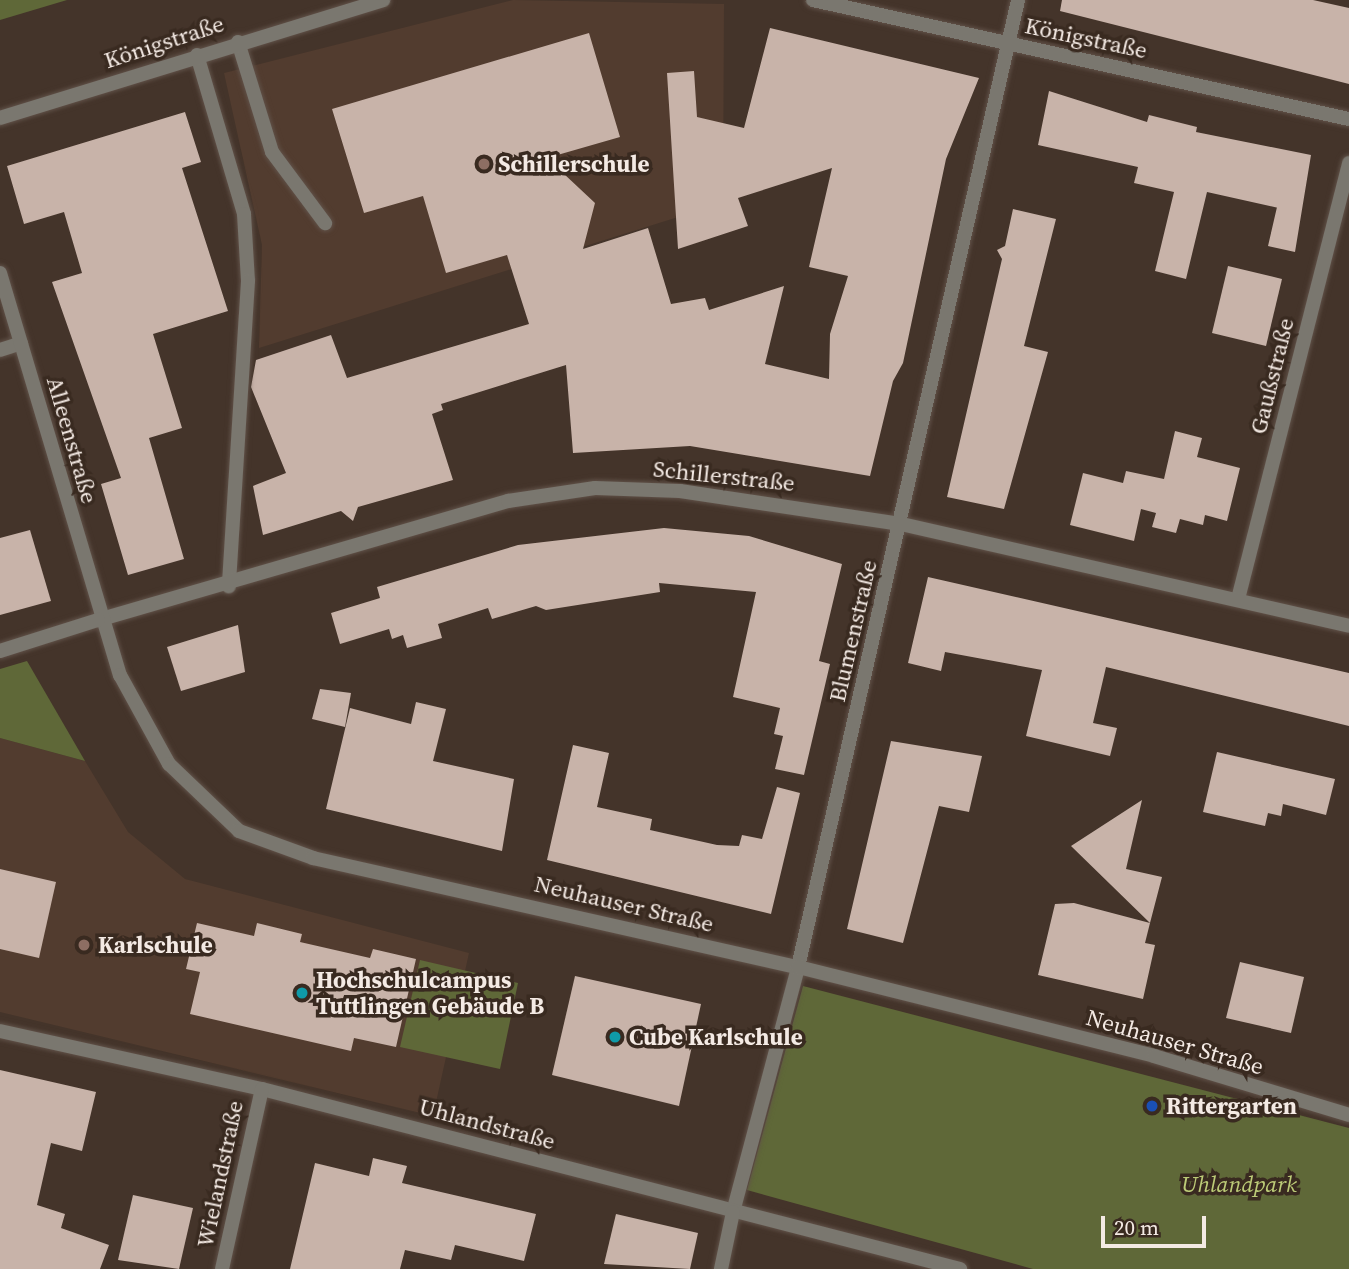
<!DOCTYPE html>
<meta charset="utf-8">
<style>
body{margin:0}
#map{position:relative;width:1349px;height:1269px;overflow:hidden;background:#44342a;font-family:"Source Serif 4",serif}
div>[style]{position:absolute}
.built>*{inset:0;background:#523c2f}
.green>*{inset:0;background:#5f6838}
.building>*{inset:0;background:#c8b3a9}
.roads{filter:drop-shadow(0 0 2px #605148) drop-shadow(0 0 2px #605148)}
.service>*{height:14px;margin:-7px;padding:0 7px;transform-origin:7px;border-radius:7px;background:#7a776f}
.minor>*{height:14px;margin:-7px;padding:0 7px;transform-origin:7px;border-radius:7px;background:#7a776f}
.tertiary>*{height:14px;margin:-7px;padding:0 7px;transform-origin:7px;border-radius:7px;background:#7a776f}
.dots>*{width:19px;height:19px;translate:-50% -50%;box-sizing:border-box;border:4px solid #392a20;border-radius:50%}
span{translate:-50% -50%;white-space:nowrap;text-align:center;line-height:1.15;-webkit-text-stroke:7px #392a20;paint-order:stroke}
.street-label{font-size:23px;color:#f4eae4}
.poi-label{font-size:23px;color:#f4eae4;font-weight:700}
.left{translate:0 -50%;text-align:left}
.park-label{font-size:23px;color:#bccb77;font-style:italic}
.scale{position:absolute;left:1101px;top:1216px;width:105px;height:32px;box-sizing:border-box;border:4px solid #f4eae4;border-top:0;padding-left:9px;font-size:21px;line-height:24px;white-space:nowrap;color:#f4eae4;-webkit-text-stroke:5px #392a20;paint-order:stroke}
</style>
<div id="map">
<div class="built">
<i style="clip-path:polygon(513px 0,724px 4px,723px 203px,259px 348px,262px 245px,224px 73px)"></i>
<i style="clip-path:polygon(0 738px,85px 761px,128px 832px,185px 879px,469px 953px,433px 1116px,0 1012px)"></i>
</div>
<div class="green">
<i style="clip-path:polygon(0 0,67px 0,0 20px)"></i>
<i style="clip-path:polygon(27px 661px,85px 761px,0 738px,0 669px)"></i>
<i style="clip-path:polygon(420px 960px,518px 983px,500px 1069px,400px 1047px)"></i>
<i style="clip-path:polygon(803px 986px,1349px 1128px,1349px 1269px,1033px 1269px,747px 1190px)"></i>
</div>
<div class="building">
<i style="clip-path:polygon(1062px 0,1313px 0,1349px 8px,1349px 84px,1060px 11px)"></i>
<i style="clip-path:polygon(770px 28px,979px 78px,946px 159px,903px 363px,893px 381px,870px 476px,690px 446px,573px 453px,566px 365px,441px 404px,443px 410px,432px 414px,453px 480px,358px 507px,353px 521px,341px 511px,263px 535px,253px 486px,286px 473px,251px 387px,256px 360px,331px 335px,347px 378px,529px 324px,507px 255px,446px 273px,423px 196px,364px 213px,332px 109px,589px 33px,620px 137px,547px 158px,595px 203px,583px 249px,648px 228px,671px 304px,705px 298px,709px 310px,784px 286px,765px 364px,829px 379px,830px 334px,848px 276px,809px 267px,832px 168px,738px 198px,748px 226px,678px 249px,667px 73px,694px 71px,697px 117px,744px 128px)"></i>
<i style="clip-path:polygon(1049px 91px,1147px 122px,1149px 115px,1197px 127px,1196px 132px,1311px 155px,1295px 252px,1268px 246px,1277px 207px,1283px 209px,1207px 192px,1186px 279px,1155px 271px,1174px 192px,1134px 183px,1138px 167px,1038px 145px)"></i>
<i style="clip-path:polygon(185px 112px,201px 162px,182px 168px,228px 311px,153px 334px,182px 428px,149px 438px,184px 559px,128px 575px,101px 484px,121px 478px,52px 282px,82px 273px,64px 212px,24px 224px,7px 166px)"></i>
<i style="clip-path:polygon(1013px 209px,1056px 219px,1024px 346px,1048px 352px,1004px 509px,947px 497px,1002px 259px,997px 250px,1005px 246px)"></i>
<i style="clip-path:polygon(1228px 266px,1282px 279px,1266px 346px,1212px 333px)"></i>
<i style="clip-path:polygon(1175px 431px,1202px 438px,1197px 457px,1240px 468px,1227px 521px,1205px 515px,1203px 525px,1180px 519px,1176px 533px,1152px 527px,1156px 513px,1141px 509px,1134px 541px,1070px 525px,1083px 473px,1123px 483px,1126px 471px,1164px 479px)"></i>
<i style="clip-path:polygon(664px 528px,749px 536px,842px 564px,819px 661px,830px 664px,804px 775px,775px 769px,783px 736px,774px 734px,780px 708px,733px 697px,756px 592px,659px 583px,660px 592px,546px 610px,536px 606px,492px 619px,488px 608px,438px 624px,442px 638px,407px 648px,403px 635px,392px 639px,389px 629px,340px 644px,331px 613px,380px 598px,377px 587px,518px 545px)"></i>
<i style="clip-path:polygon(30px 530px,51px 601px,0 615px,0 538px)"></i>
<i style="clip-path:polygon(928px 577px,1349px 673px,1349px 726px,1106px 667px,1093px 723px,1117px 728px,1110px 756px,1026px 736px,1042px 670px,945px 652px,941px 671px,908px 663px)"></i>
<i style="clip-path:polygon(238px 625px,245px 672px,181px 691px,167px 647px)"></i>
<i style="clip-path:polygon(320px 689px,351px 693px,345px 727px,312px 719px)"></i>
<i style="clip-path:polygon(416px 702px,446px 709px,433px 761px,514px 779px,502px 851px,326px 809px,350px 708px,411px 724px)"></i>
<i style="clip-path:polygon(891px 741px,982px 756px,969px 812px,939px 806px,903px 943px,847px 929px)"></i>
<i style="clip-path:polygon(573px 745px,609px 753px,597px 807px,652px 819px,650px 830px,717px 845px,739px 846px,742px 835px,762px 839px,777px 787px,800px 793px,771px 914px,547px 860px)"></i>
<i style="clip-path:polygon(1217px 752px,1335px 779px,1326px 815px,1283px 804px,1281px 816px,1268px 813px,1265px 826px,1203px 812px)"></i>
<i style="clip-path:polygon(1142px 800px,1126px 869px,1162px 877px,1150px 923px,1071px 846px)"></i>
<i style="clip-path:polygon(0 869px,56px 882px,39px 958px,0 949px)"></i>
<i style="clip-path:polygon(1074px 903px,1150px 923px,1145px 943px,1155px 945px,1143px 999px,1038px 975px,1055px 904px)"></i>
<i style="clip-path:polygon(197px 923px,254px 936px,257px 923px,302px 934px,300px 942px,370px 958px,373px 949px,416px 959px,396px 1047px,354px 1038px,351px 1051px,190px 1014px,200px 972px,186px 969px)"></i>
<i style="clip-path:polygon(1240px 962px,1304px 977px,1291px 1033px,1226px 1018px)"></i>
<i style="clip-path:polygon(575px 976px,701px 1004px,679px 1106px,552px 1075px)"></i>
<i style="clip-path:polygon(0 1070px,96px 1092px,82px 1151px,51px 1143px,37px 1205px,65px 1214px,61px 1228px,109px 1245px,100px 1269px,0 1269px)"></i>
<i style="clip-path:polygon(373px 1158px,407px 1166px,402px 1183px,536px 1214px,524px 1261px,455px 1245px,451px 1260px,405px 1250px,400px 1269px,290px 1269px,315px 1163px,369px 1176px)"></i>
<i style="clip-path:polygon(133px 1195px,193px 1208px,179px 1269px,118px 1260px)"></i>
<i style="clip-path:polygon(616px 1214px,698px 1233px,690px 1269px,604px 1264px)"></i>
</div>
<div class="roads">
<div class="service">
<i style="left:238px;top:42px;width:115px;rotate:72.8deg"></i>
<i style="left:272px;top:152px;width:89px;rotate:53.3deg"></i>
<i style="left:197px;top:55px;width:166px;rotate:73.5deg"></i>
<i style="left:244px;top:214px;width:67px;rotate:86.6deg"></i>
<i style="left:248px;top:281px;width:306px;rotate:93.6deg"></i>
<i style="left:733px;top:1212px;width:253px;rotate:-75.1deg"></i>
</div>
<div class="minor">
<i style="left:813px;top:0;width:549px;rotate:12.52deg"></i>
<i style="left:0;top:118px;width:401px;rotate:-17.1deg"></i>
<i style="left:0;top:350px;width:22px;rotate:-18deg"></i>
<i style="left:1238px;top:599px;width:450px;rotate:-75.7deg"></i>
<i style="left:98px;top:620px;width:427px;rotate:-16.2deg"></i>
<i style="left:508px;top:501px;width:88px;rotate:-8.5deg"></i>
<i style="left:595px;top:488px;width:85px;rotate:2deg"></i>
<i style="left:680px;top:491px;width:223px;rotate:8.5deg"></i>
<i style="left:901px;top:524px;width:459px;rotate:12.8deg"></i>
<i style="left:798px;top:967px;width:992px;rotate:-77.18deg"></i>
<i style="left:0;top:1031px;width:268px;rotate:12.5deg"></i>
<i style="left:262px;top:1089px;width:721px;rotate:14.46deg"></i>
<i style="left:222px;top:1269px;width:184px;rotate:-77.5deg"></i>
<i style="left:721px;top:1269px;width:58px;rotate:-78.1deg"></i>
</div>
<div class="tertiary">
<i style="left:0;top:273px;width:420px;rotate:73.4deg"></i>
<i style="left:120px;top:675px;width:102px;rotate:61.2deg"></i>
<i style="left:169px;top:764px;width:97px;rotate:43.7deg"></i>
<i style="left:239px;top:831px;width:79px;rotate:20deg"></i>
<i style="left:313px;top:858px;width:497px;rotate:12.7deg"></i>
<i style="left:798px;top:967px;width:367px;rotate:14deg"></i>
<i style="left:1154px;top:1056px;width:204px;rotate:16.8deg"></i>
<i style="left:0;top:651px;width:103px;rotate:-17.6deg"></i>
</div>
</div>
<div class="dots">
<i style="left:484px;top:164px;background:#8d6e63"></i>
<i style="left:84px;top:945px;background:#8d6e63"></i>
<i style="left:302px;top:993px;background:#0f9aa8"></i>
<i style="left:615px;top:1037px;background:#0f9aa8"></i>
<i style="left:1152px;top:1106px;background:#1a4fb4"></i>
</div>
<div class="street-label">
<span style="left:1086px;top:38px;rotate:12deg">Königstraße</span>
<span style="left:164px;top:42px;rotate:-18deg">Königstraße</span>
<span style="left:1272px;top:376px;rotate:-76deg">Gaußstraße</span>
<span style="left:72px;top:440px;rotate:74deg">Alleenstraße</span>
<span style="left:724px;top:476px;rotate:6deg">Schillerstraße</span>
<span style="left:853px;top:631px;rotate:-77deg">Blumenstraße</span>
<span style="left:624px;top:904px;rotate:13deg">Neuhauser Straße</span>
<span style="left:1175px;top:1042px;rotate:16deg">Neuhauser Straße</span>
<span style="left:487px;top:1124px;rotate:15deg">Uhlandstraße</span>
<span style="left:220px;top:1174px;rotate:-78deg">Wielandstraße</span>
</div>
<div class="poi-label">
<span class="left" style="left:498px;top:164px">Schillerschule</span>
<span class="left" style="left:98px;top:945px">Karlschule</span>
<span class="left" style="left:316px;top:993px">Hochschulcampus<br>Tuttlingen Gebäude B</span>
<span class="left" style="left:629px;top:1037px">Cube Karlschule</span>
<span class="left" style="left:1166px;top:1106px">Rittergarten</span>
</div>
<div class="park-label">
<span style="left:1239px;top:1184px">Uhlandpark</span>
</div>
<div class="scale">20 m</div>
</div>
